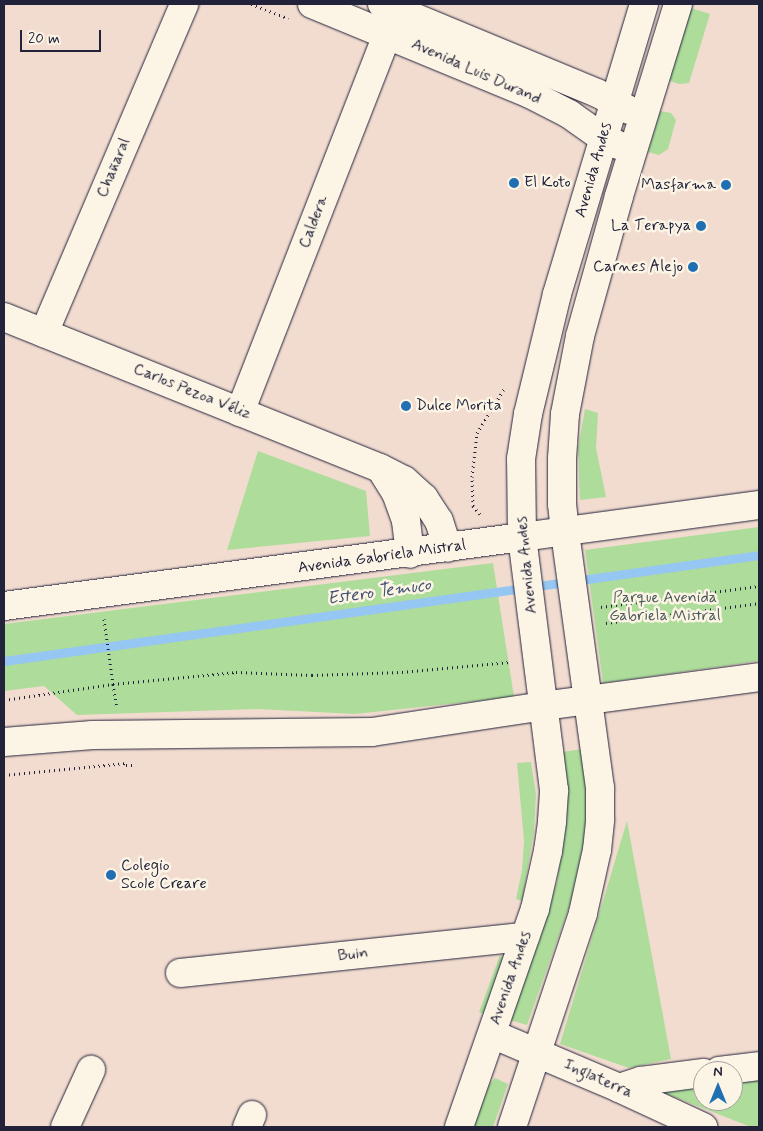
<!DOCTYPE html>
<meta charset="utf-8">
<style>
body{margin:0}
#map{position:relative;width:763px;height:1131px;overflow:hidden;background:#f2dcd0;font-family:Mynerve,sans-serif}
div>[style]{position:absolute}
.green>*{inset:0;background:#aedc9b}
.stream>*{height:9px;margin:-4.5px;padding:0 4.5px;transform-origin:4.5px;border-radius:4.5px;background:#96c6f2}
.path>*{height:3px;margin-top:-1.5px;transform-origin:0;background:repeating-linear-gradient(90deg,#22223b 0 1px,transparent 0 5px)}
.roads{filter:drop-shadow(0 0 1px #22223b) drop-shadow(0 0 1px #22223b)}
.minor>*{height:28px;margin:-14px;padding:0 14px;transform-origin:14px;border-radius:14px;background:#fcf5e5}
.major>*{height:28px;margin:-14px;padding:0 14px;transform-origin:14px;border-radius:14px;background:#fcf5e5}
.dots>*{width:14px;height:14px;translate:-50% -50%;box-sizing:border-box;border:2px solid #fcf5e5;border-radius:50%}
span{translate:-50% -50%;white-space:nowrap;text-align:center;line-height:1.15;-webkit-text-stroke:5px #fcf5e5;paint-order:stroke}
.street-label{font-size:16px;color:#22223b}
.poi-label{font-size:16px;color:#22223b}
.left{translate:0 -50%;text-align:left}
.right{translate:-100% -50%;text-align:right}
.park-label{font-size:16px;color:#4c5a58}
.water-label{font-size:18px;color:#455372;font-style:italic}
.frame{position:absolute;inset:0;border:5px solid #22223b;pointer-events:none}
.north{position:absolute;left:693px;top:1061px;width:50px;height:50px;box-sizing:border-box;background:#fcf5e5;border:1px solid #a5a1a1;border-radius:50%;rotate:0deg;font-size:14px;font-weight:700;line-height:20px;text-align:center;color:#22223b}
.north::after{content:'';display:block;margin:auto;width:18px;height:22px;background:#1f6fb2;clip-path:polygon(50% 0,100% 100%,50% 72%,0 100%)}
.scale{position:absolute;left:20px;top:30px;width:81px;height:22px;box-sizing:border-box;border:2px solid #22223b;border-top:0;padding-left:6px;font-size:15px;line-height:18px;white-space:nowrap;color:#22223b;-webkit-text-stroke:4px #fcf5e5;paint-order:stroke}
</style>
<div id="map">
<div class="green">
<i style="clip-path:polygon(688px 7px,710px 14px,689px 83px,679px 84px,665px 79px)"></i>
<i style="clip-path:polygon(660px 111px,671px 113px,676px 120px,668px 149px,659px 155px,648px 152px)"></i>
<i style="clip-path:polygon(585px 409px,598px 413px,596px 448px,606px 497px,580px 500px,578px 448px)"></i>
<i style="clip-path:polygon(258px 451px,366px 491px,370px 536px,227px 550px)"></i>
<i style="clip-path:polygon(759px 527px,759px 661px,603px 683px,585px 550px)"></i>
<i style="clip-path:polygon(493px 563px,514px 697px,355px 714px,258px 709px,77px 715px,44px 686px,4px 691px,4px 624px)"></i>
<i style="clip-path:polygon(583px 749px,588px 800px,585px 838px,574px 893px,527px 1025px,510px 1020px,557px 882px,567px 817px,562px 752px)"></i>
<i style="clip-path:polygon(531px 762px,536px 794px,534px 832px,522px 901px,516px 899px,522px 870px,524px 841px,517px 763px)"></i>
<i style="clip-path:polygon(627px 821px,671px 1059px,629px 1068px,560px 1044px)"></i>
<i style="clip-path:polygon(500px 955px,506px 961px,490px 1017px,479px 1012px)"></i>
<i style="clip-path:polygon(759px 1072px,759px 1127px,751px 1127px,649px 1087px,703px 1079px,703px 1101px,733px 1101px,733px 1075px)"></i>
<i style="clip-path:polygon(495px 1078px,508px 1084px,493px 1127px,471px 1127px,482px 1093px)"></i>
</div>
<div class="stream">
<i style="left:4px;top:661px;width:762px;rotate:-7.99deg"></i>
</div>
<div class="path">
<i style="left:251px;top:4px;width:40px;rotate:21deg"></i>
<i style="left:480px;top:514px;width:11px;rotate:-131deg"></i>
<i style="left:473px;top:506px;width:29px;rotate:-92deg"></i>
<i style="left:472px;top:477px;width:44px;rotate:-83.5deg"></i>
<i style="left:477px;top:433px;width:52px;rotate:-58.5deg"></i>
<i style="left:601px;top:607px;width:159px;rotate:-7.6deg"></i>
<i style="left:104px;top:619px;width:66px;rotate:82.1deg"></i>
<i style="left:113px;top:684px;width:124px;rotate:-5.6deg"></i>
<i style="left:236px;top:672px;width:76px;rotate:2.3deg"></i>
<i style="left:312px;top:675px;width:90px;rotate:-1.9deg"></i>
<i style="left:402px;top:672px;width:108px;rotate:-5.3deg"></i>
<i style="left:606px;top:623px;width:154px;rotate:-7.4deg"></i>
<i style="left:4px;top:700px;width:110px;rotate:-8.4deg"></i>
<i style="left:113px;top:684px;width:24px;rotate:81deg"></i>
<i style="left:126px;top:765px;width:10px"></i>
<i style="left:4px;top:775px;width:123px;rotate:-5.6deg"></i>
</div>
<div class="roads">
<div class="minor">
<i style="left:312px;top:4px;width:236px;rotate:22.4deg"></i>
<i style="left:530px;top:94px;width:44px;rotate:27.1deg"></i>
<i style="left:569px;top:114px;width:42px;rotate:35.2deg"></i>
<i style="left:603px;top:138px;width:17px;rotate:25deg"></i>
<i style="left:382px;top:4px;width:233px;rotate:22.5deg"></i>
<i style="left:597px;top:93px;width:36px;rotate:28deg"></i>
<i style="left:4px;top:317px;width:405px;rotate:21.9deg"></i>
<i style="left:380px;top:468px;width:27px;rotate:27deg"></i>
<i style="left:404px;top:480px;width:27px;rotate:42deg"></i>
<i style="left:424px;top:498px;width:27px;rotate:57deg"></i>
<i style="left:439px;top:521px;width:28px;rotate:72deg"></i>
<i style="left:44px;top:333px;width:358px;rotate:-66.9deg"></i>
<i style="left:240px;top:412px;width:407px;rotate:-68.7deg"></i>
<i style="left:381px;top:469px;width:28px;rotate:58deg"></i>
<i style="left:396px;top:493px;width:30px;rotate:70deg"></i>
<i style="left:406px;top:521px;width:33px;rotate:83deg"></i>
<i style="left:565px;top:532px;width:28px;rotate:-96deg"></i>
<i style="left:562px;top:504px;width:45px;rotate:-90deg"></i>
<i style="left:562px;top:459px;width:45px;rotate:-86.2deg"></i>
<i style="left:565px;top:414px;width:79px;rotate:-79.1deg"></i>
<i style="left:580px;top:336px;width:145px;rotate:-74.4deg"></i>
<i style="left:619px;top:196px;width:201px;rotate:-72.9deg"></i>
<i style="left:4px;top:606px;width:523px;rotate:-7.59deg"></i>
<i style="left:522px;top:537px;width:78px;rotate:-90.7deg"></i>
<i style="left:521px;top:459px;width:46px;rotate:-81.2deg"></i>
<i style="left:528px;top:414px;width:123px;rotate:-76.4deg"></i>
<i style="left:557px;top:294px;width:303px;rotate:-73.3deg"></i>
<i style="left:4px;top:742px;width:89px;rotate:-4.5deg"></i>
<i style="left:93px;top:735px;width:279px;rotate:-0.6deg"></i>
<i style="left:372px;top:732px;width:173px;rotate:-8.6deg"></i>
<i style="left:180px;top:973px;width:347px;rotate:-6deg"></i>
<i style="left:492px;top:1034px;width:138px;rotate:23deg"></i>
<i style="left:619px;top:1088px;width:93px;rotate:24.9deg"></i>
<i style="left:719px;top:1071px;width:40px;rotate:-7.1deg"></i>
<i style="left:619px;top:1088px;width:23px;rotate:-18deg"></i>
<i style="left:641px;top:1081px;width:63px;rotate:-7.4deg"></i>
<i style="left:65px;top:1127px;width:63px;rotate:-65.5deg"></i>
<i style="left:247px;top:1127px;width:13px;rotate:-67deg"></i>
</div>
<div class="major">
<i style="left:543px;top:706px;width:218px;rotate:-7.6deg"></i>
<i style="left:459px;top:1127px;width:231px;rotate:-70.8deg"></i>
<i style="left:535px;top:909px;width:59px;rotate:-77.4deg"></i>
<i style="left:548px;top:851px;width:30px;rotate:-82deg"></i>
<i style="left:552px;top:821px;width:31px;rotate:-86deg"></i>
<i style="left:554px;top:790px;width:255px;rotate:-97.2deg"></i>
<i style="left:522px;top:537px;width:239px;rotate:-7.7deg"></i>
<i style="left:512px;top:1127px;width:225px;rotate:-71.6deg"></i>
<i style="left:583px;top:913px;width:65px;rotate:-77.5deg"></i>
<i style="left:597px;top:850px;width:31px;rotate:-84deg"></i>
<i style="left:600px;top:819px;width:31px;rotate:-90deg"></i>
<i style="left:600px;top:788px;width:258px;rotate:-97.8deg"></i>
</div>
</div>
<div class="dots">
<i style="left:514px;top:183px;background:#1f6fb2"></i>
<i style="left:726px;top:185px;background:#1f6fb2"></i>
<i style="left:701px;top:226px;background:#1f6fb2"></i>
<i style="left:693px;top:267px;background:#1f6fb2"></i>
<i style="left:406px;top:406px;background:#1f6fb2"></i>
<i style="left:111px;top:875px;background:#1f6fb2"></i>
</div>
<div class="street-label">
<span style="left:476px;top:72px;rotate:24deg">Avenida Luis Durand</span>
<span style="left:114px;top:168px;rotate:-67deg">Chañaral</span>
<span style="left:594px;top:170px;rotate:-74deg">Avenida Andes</span>
<span style="left:314px;top:222px;rotate:-69deg">Caldera</span>
<span style="left:192px;top:392px;rotate:22deg">Carlos Pezoa Véliz</span>
<span style="left:382px;top:557px;rotate:-8deg">Avenida Gabriela Mistral</span>
<span style="left:527px;top:565px;rotate:-96deg">Avenida Andes</span>
<span style="left:353px;top:955px;rotate:-6deg">Buin</span>
<span style="left:511px;top:978px;rotate:-71deg">Avenida Andes</span>
<span style="left:598px;top:1079px;rotate:24deg">Inglaterra</span>
</div>
<div class="poi-label">
<span class="left" style="left:524px;top:183px">El Koto</span>
<span class="right" style="left:716px;top:185px">Masfarma</span>
<span class="right" style="left:691px;top:226px">La Terapya</span>
<span class="right" style="left:683px;top:267px">Carnes Alejo</span>
<span class="left" style="left:416px;top:406px">Dulce Morita</span>
<span class="left" style="left:121px;top:875px">Colegio<br>Scole Creare</span>
</div>
<div class="park-label">
<span style="left:665px;top:607px">Parque Avenida<br>Gabriela Mistral</span>
</div>
<div class="water-label">
<span style="left:379px;top:592px;rotate:-8deg">Estero Temuco</span>
</div>
<div class="frame"></div>
<div class="north">N</div>
<div class="scale">20 m</div>
</div>
